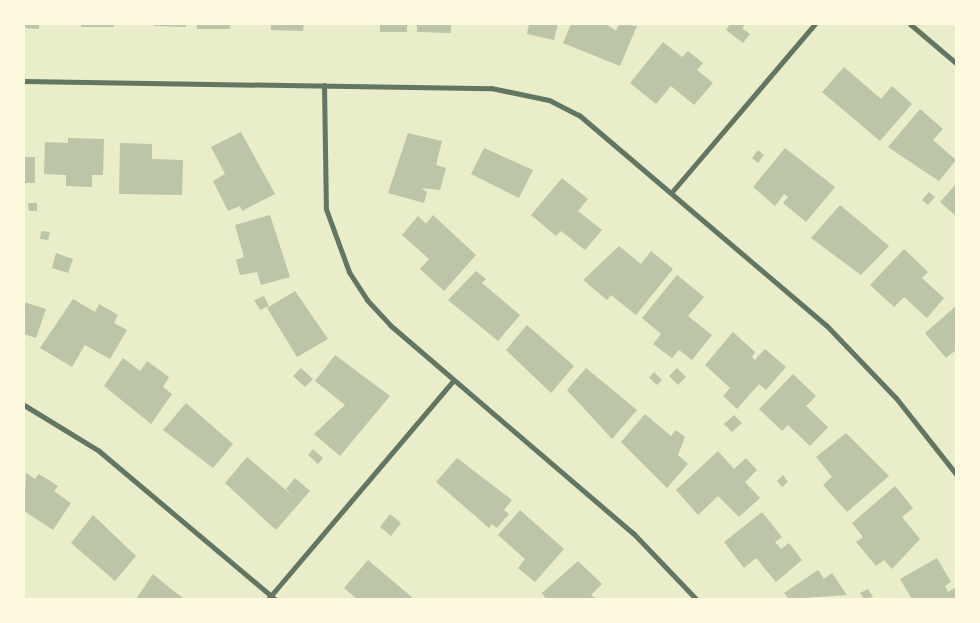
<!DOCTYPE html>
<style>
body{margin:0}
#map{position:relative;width:980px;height:623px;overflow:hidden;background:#e9edc9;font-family:Overpass,sans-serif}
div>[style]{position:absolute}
.building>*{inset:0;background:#bcc5a7}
.minor>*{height:5px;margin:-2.5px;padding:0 2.5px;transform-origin:2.5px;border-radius:2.5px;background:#617663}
span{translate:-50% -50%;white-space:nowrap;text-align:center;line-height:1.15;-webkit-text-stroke:5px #fefae0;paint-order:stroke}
.frame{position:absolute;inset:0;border:25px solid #fefae0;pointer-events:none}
</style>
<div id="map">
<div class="building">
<i style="clip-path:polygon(24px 24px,39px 24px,39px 29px,24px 28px)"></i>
<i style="clip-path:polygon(81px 24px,114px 24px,114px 27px,81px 27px)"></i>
<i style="clip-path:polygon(154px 24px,186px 24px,186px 27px,154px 26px)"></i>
<i style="clip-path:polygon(197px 24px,230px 24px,230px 29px,197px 29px)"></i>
<i style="clip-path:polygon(271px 24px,304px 24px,303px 31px,271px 30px)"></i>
<i style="clip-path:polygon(380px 24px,407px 24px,407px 32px,380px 32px)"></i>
<i style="clip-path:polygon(417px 24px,451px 24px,451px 33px,417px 32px)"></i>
<i style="clip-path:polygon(529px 24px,558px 24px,554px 40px,527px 34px)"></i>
<i style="clip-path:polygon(571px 24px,606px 24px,616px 31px,619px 24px,637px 26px,620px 66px,563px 43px)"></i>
<i style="clip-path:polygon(730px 24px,745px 24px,742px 28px,750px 34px,743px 43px,726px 30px)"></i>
<i style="clip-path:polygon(663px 42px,682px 57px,688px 51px,703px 63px,697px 70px,713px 83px,694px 105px,671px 86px,656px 104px,630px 83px)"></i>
<i style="clip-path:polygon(844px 67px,881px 99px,892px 86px,912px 104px,880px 141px,822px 92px)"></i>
<i style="clip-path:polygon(920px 109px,943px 129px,933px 140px,956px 160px,939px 181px,888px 147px)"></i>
<i style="clip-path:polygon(241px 132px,275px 194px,242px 211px,240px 206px,228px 211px,213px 181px,225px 174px,211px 147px)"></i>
<i style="clip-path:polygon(408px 133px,442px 141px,436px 165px,446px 168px,440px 190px,421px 188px,427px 192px,424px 203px,388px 193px)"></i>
<i style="clip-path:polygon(68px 138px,104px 139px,103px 175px,92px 175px,92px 187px,66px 186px,66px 175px,44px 174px,45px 142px,68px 143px)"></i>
<i style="clip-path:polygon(120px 143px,152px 144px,152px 159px,183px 160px,182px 195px,119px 194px)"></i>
<i style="clip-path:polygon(484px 148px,533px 170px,519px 198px,471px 174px)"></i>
<i style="clip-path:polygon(785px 148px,835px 187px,806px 222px,783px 203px,788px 197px,784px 194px,775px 206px,753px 187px)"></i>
<i style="clip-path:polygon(758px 150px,764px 155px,758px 163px,752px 158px)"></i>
<i style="clip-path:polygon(24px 157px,35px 157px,35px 183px,24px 183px)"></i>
<i style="clip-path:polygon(562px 178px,588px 199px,578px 211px,602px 230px,585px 250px,561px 231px,556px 236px,531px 215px)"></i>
<i style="clip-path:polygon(956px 184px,956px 216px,940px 202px)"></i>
<i style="clip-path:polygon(929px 192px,935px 197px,928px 205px,922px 200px)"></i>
<i style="clip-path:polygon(28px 203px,37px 203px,37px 211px,29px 211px)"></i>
<i style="clip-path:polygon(840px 205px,889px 246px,861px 275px,811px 238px)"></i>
<i style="clip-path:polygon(270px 215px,290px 277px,261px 285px,257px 272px,240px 275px,236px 260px,244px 257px,235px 225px)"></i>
<i style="clip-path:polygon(433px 215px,476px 255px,444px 291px,420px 269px,429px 259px,402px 235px,418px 216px,426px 224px)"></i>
<i style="clip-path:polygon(41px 231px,50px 232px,48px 240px,40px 239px)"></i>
<i style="clip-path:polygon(619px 246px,641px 264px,651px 251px,673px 269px,636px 315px,611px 295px,607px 300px,583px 280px)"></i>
<i style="clip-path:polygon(904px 249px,928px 272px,922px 278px,944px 298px,927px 318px,904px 297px,894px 307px,870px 285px)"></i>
<i style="clip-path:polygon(56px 253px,73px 259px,68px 273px,52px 268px)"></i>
<i style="clip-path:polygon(476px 271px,486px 279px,482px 283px,520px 315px,498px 341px,448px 300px)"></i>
<i style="clip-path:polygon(677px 275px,704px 297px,688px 316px,712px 335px,692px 360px,679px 350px,672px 358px,653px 344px,661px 334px,642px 318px)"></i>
<i style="clip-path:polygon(295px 291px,328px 339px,297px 357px,267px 308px)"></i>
<i style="clip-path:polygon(264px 296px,269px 306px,260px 310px,254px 300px)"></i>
<i style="clip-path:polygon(73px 299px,95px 312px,99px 304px,118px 315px,114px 323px,127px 330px,110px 359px,85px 345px,72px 367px,40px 348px)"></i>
<i style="clip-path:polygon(24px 302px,46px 309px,36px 338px,24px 334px)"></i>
<i style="clip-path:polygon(956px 306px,956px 350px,946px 358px,925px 333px)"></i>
<i style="clip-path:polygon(527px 325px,574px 366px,551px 393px,506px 350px)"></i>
<i style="clip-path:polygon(733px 332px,755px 352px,752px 357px,755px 360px,765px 349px,786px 367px,766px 390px,759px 384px,737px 409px,723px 396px,730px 388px,705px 365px)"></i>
<i style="clip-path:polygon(335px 355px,390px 396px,340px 456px,314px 434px,345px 405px,315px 381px)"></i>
<i style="clip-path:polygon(123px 358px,140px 371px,147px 361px,169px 377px,163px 387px,172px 394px,151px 424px,104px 386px)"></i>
<i style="clip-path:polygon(301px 368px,313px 379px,305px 387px,293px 376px)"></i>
<i style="clip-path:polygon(586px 368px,637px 410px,612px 439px,567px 390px)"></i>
<i style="clip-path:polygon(677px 368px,686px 377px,678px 385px,669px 376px)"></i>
<i style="clip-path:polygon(654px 372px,662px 380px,657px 385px,649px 378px)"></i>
<i style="clip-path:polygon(793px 374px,816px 396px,806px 406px,828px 427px,810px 446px,788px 425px,782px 431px,759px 409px)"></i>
<i style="clip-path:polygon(186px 403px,233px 444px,213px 468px,163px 430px)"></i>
<i style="clip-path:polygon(645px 414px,671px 436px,676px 430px,685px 437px,678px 455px,688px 464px,667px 488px,621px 442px)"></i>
<i style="clip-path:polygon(734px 415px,742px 423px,732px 432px,724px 424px)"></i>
<i style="clip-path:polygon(846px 433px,889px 476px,847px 512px,823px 485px,832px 477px,816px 457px)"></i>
<i style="clip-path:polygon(313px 449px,323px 458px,318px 464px,308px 455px)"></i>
<i style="clip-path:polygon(718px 451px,734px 469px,746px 458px,757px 470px,745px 482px,760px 498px,739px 517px,718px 496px,698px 515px,676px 490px)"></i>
<i style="clip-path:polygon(247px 457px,294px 497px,286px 489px,295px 478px,310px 491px,276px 530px,225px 483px)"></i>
<i style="clip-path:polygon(457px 458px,512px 500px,504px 510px,509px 514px,497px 528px,492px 524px,489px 528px,436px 482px)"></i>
<i style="clip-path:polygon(26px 473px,35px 479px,39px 474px,58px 486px,54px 491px,71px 503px,53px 530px,24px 511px)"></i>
<i style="clip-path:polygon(783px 475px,788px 482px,782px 487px,777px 481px)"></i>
<i style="clip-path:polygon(895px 486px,913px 508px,902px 517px,920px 539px,892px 569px,884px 560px,876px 566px,856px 542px,863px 537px,852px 523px)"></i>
<i style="clip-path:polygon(520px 510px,564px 549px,535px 582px,518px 568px,525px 559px,498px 535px)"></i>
<i style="clip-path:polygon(762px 512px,782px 537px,775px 542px,781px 549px,789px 543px,802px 560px,776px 582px,756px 558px,744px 568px,724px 542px)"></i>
<i style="clip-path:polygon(390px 514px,401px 523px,391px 536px,380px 527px)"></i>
<i style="clip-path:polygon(93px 515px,136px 556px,115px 581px,71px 543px)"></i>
<i style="clip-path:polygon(937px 558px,951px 582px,945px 586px,948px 592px,956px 587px,956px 599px,912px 599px,900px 579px)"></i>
<i style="clip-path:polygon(368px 560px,414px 599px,357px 599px,344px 588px)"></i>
<i style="clip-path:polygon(578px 561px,602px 584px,591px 595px,597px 599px,546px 599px,542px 593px)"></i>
<i style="clip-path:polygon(818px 570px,824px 579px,832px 573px,847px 595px,789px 599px,784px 593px)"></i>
<i style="clip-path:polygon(153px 574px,171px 589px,185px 599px,136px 599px)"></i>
<i style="clip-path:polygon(868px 589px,873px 597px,864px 599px,860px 593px)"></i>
</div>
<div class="minor">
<i style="left:910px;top:24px;width:60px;rotate:40.3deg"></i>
<i style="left:24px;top:81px;width:467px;rotate:0.9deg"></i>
<i style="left:491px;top:88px;width:59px;rotate:11.7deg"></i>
<i style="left:549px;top:100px;width:34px;rotate:27deg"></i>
<i style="left:579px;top:115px;width:324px;rotate:40.4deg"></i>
<i style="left:826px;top:325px;width:101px;rotate:46.2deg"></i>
<i style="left:896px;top:398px;width:97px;rotate:51.7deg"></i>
<i style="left:324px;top:85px;width:124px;rotate:89.1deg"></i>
<i style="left:326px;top:209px;width:67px;rotate:69.9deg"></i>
<i style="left:349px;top:272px;width:33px;rotate:57deg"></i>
<i style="left:367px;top:300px;width:34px;rotate:47deg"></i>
<i style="left:390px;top:325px;width:320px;rotate:40.6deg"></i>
<i style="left:633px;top:533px;width:91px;rotate:46.3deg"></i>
<i style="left:671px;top:193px;width:222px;rotate:-49.6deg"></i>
<i style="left:24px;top:405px;width:88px;rotate:31.5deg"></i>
<i style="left:99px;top:451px;width:230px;rotate:40.1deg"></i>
<i style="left:268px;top:599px;width:287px;rotate:-49.7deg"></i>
</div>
<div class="frame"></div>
</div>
